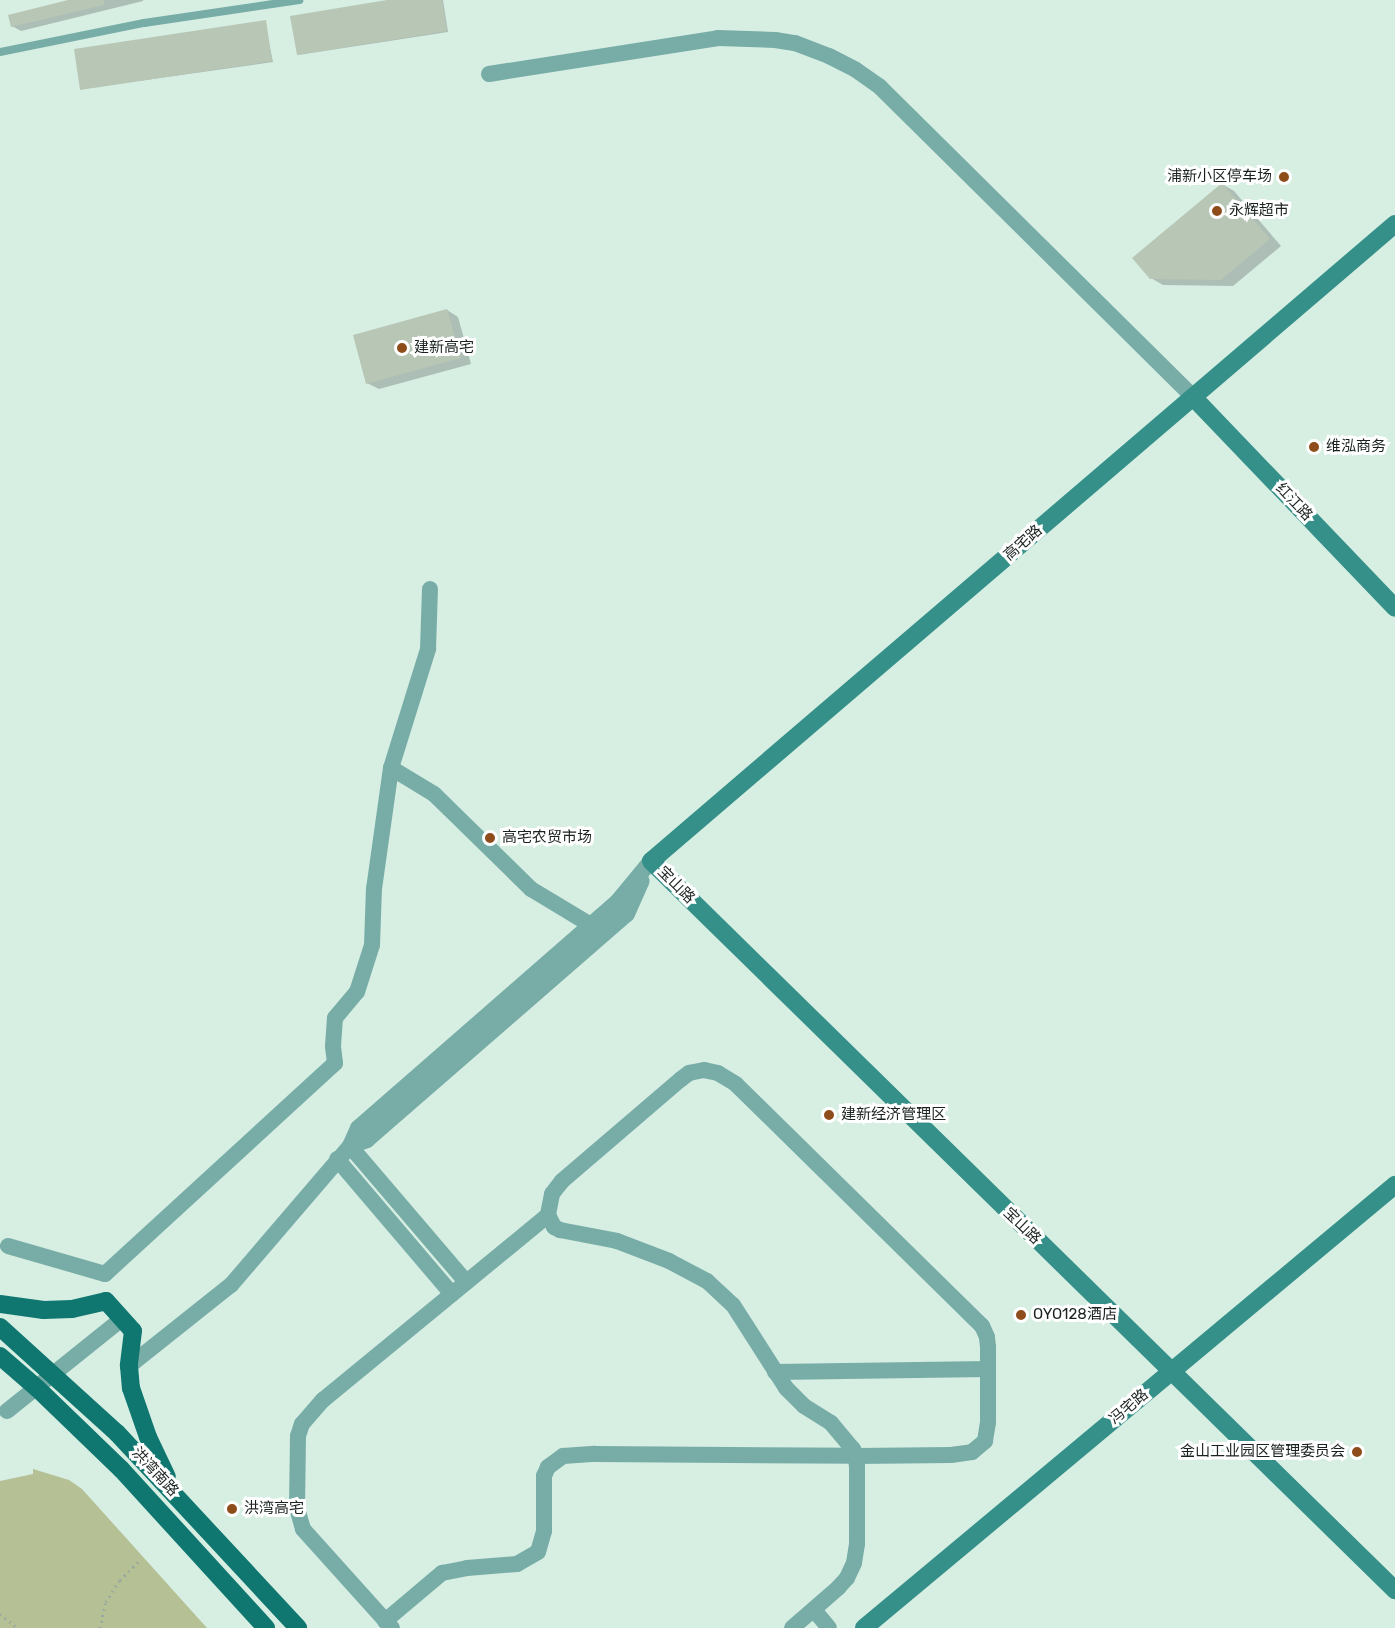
<!DOCTYPE html>
<meta charset="utf-8">
<style>
body{margin:0}
#map{position:relative;width:1395px;height:1628px;overflow:hidden;background:#d7eee3;font-family:Rubik,"Noto Sans SC",sans-serif}
div>[style]{position:absolute}
.green>*{inset:0;background:#b5c095}
.shadow>*{inset:0;background:#0003}
.building>*{inset:0;background:#b8c6b6}
.path>*{height:3px;margin-top:-1.5px;transform-origin:0;background:repeating-linear-gradient(90deg,#96a89f 0 1.5px,transparent 0 6px)}
.lane>*{height:8px;margin:-4px;padding:0 4px;transform-origin:4px;border-radius:4px;background:#78ada7}
.street>*{height:16px;margin:-8px;padding:0 8px;transform-origin:8px;border-radius:8px;background:#78ada7}
.secondary>*{height:18px;margin:-9px;padding:0 9px;transform-origin:9px;border-radius:9px;background:#349088}
.primary>*{height:18px;margin:-9px;padding:0 9px;transform-origin:9px;border-radius:9px;background:#0f7770}
.dots>*{width:16px;height:16px;translate:-50% -50%;box-sizing:border-box;border:3px solid #fff;border-radius:50%}
span{translate:-50% -50%;white-space:nowrap;text-align:center;line-height:1.15;-webkit-text-stroke:6px #fff;paint-order:stroke}
.poi-label{font-size:15px;color:#1a221f}
.right{translate:-100% -50%;text-align:right}
.left{translate:0 -50%;text-align:left}
.street-label{font-size:15px;color:#1a221f}
</style>
<div id="map">
<div class="green">
<i style="clip-path:polygon(33px 1469px,69px 1480px,82px 1489px,207px 1628px,0 1628px,0 1481px,33px 1474px)"></i>
</div>
<div class="shadow">
<i style="clip-path:polygon(74px 0,143px 0,143px 1px,21px 31px,12px 26px)"></i>
<i style="clip-path:polygon(396px 0,443px 0,448px 32px,298px 55px)"></i>
<i style="clip-path:polygon(265px 22px,273px 62px,82px 89px)"></i>
<i style="clip-path:polygon(1222px 184px,1234px 191px,1281px 246px,1233px 286px,1163px 285px,1151px 278px)"></i>
<i style="clip-path:polygon(447px 310px,458px 317px,471px 364px,379px 389px,367px 383px)"></i>
</div>
<div class="building">
<i style="clip-path:polygon(68px 0,104px 0,104px 5px,11px 27px,8px 15px)"></i>
<i style="clip-path:polygon(387px 0,442px 0,447px 31px,297px 55px,290px 16px)"></i>
<i style="clip-path:polygon(266px 20px,272px 61px,80px 90px,74px 49px)"></i>
<i style="clip-path:polygon(1222px 183px,1270px 239px,1221px 280px,1150px 279px,1132px 258px)"></i>
<i style="clip-path:polygon(447px 309px,461px 358px,366px 384px,353px 335px)"></i>
</div>
<div class="path">
<i style="left:0;top:1614px;width:23px;rotate:38deg"></i>
<i style="left:100px;top:1628px;width:27px;rotate:-77deg"></i>
<i style="left:106px;top:1602px;width:26px;rotate:-58deg"></i>
<i style="left:120px;top:1580px;width:28px;rotate:-45deg"></i>
</div>
<div class="lane">
<i style="left:0;top:52px;width:147px;rotate:-11.4deg"></i>
<i style="left:144px;top:23px;width:157px;rotate:-8.4deg"></i>
</div>
<div class="street">
<i style="left:489px;top:74px;width:232px;rotate:-8.9deg"></i>
<i style="left:718px;top:38px;width:57px;rotate:2deg"></i>
<i style="left:775px;top:40px;width:20px;rotate:9deg"></i>
<i style="left:795px;top:43px;width:36px;rotate:21deg"></i>
<i style="left:829px;top:56px;width:30px;rotate:27deg"></i>
<i style="left:856px;top:70px;width:29px;rotate:35deg"></i>
<i style="left:880px;top:87px;width:441px;rotate:44.7deg"></i>
<i style="left:391px;top:768px;width:50px;rotate:31.2deg"></i>
<i style="left:434px;top:794px;width:136px;rotate:44.4deg"></i>
<i style="left:531px;top:889px;width:70px;rotate:31deg"></i>
<i style="left:350px;top:1146px;width:18px;rotate:-19deg"></i>
<i style="left:367px;top:1140px;width:344px;rotate:-41deg"></i>
<i style="left:627px;top:914px;width:36px;rotate:-66deg"></i>
<i style="left:350px;top:1146px;width:179px;rotate:49.5deg"></i>
<i style="left:337px;top:1159px;width:177px;rotate:49.6deg"></i>
<i style="left:8px;top:1246px;width:101px;rotate:16.1deg"></i>
<i style="left:105px;top:1274px;width:312px;rotate:-42.5deg"></i>
<i style="left:335px;top:1063px;width:17px;rotate:-97deg"></i>
<i style="left:333px;top:1046px;width:28px;rotate:-86deg"></i>
<i style="left:335px;top:1018px;width:34px;rotate:-50deg"></i>
<i style="left:357px;top:992px;width:49px;rotate:-72.3deg"></i>
<i style="left:372px;top:945px;width:56px;rotate:-88deg"></i>
<i style="left:374px;top:889px;width:122px;rotate:-82deg"></i>
<i style="left:391px;top:768px;width:125px;rotate:-72.7deg"></i>
<i style="left:428px;top:649px;width:60px;rotate:-88.1deg"></i>
<i style="left:129px;top:1366px;width:130px;rotate:-38.5deg"></i>
<i style="left:231px;top:1285px;width:183px;rotate:-49.4deg"></i>
<i style="left:350px;top:1146px;width:20px;rotate:-66deg"></i>
<i style="left:358px;top:1128px;width:344px;rotate:-41.1deg"></i>
<i style="left:617px;top:902px;width:53px;rotate:-50.3deg"></i>
<i style="left:775px;top:1372px;width:213px;rotate:-0.8deg"></i>
<i style="left:7px;top:1411px;width:147px;rotate:-38.7deg"></i>
<i style="left:814px;top:1610px;width:23px;rotate:50deg"></i>
<i style="left:385px;top:1621px;width:75px;rotate:-40.1deg"></i>
<i style="left:442px;top:1573px;width:25px;rotate:-11deg"></i>
<i style="left:467px;top:1568px;width:50px;rotate:-4.6deg"></i>
<i style="left:517px;top:1564px;width:24px;rotate:-30deg"></i>
<i style="left:538px;top:1552px;width:22px;rotate:-74deg"></i>
<i style="left:544px;top:1531px;width:55px;rotate:-90deg"></i>
<i style="left:544px;top:1476px;width:10px;rotate:-66deg"></i>
<i style="left:548px;top:1467px;width:19px;rotate:-36deg"></i>
<i style="left:563px;top:1456px;width:32px;rotate:-4deg"></i>
<i style="left:595px;top:1454px;width:261px;rotate:0.4deg"></i>
<i style="left:856px;top:1456px;width:95px;rotate:-0.6deg"></i>
<i style="left:951px;top:1455px;width:21px;rotate:-8deg"></i>
<i style="left:972px;top:1452px;width:17px;rotate:-40deg"></i>
<i style="left:985px;top:1441px;width:18px;rotate:-81deg"></i>
<i style="left:988px;top:1423px;width:76px;rotate:-90deg"></i>
<i style="left:988px;top:1347px;width:10px;rotate:-96deg"></i>
<i style="left:987px;top:1337px;width:12px;rotate:-114deg"></i>
<i style="left:982px;top:1326px;width:345px;rotate:-135.5deg"></i>
<i style="left:736px;top:1084px;width:21px;rotate:-149deg"></i>
<i style="left:718px;top:1073px;width:14px;rotate:-168deg"></i>
<i style="left:704px;top:1070px;width:15px;rotate:169deg"></i>
<i style="left:689px;top:1073px;width:10px;rotate:143deg"></i>
<i style="left:681px;top:1079px;width:157px;rotate:139.4deg"></i>
<i style="left:562px;top:1181px;width:16px;rotate:128deg"></i>
<i style="left:552px;top:1194px;width:21px;rotate:101deg"></i>
<i style="left:548px;top:1215px;width:13px;rotate:63deg"></i>
<i style="left:554px;top:1227px;width:7px;rotate:27deg"></i>
<i style="left:560px;top:1230px;width:58px;rotate:10.9deg"></i>
<i style="left:617px;top:1241px;width:56px;rotate:21deg"></i>
<i style="left:669px;top:1261px;width:43px;rotate:27.8deg"></i>
<i style="left:707px;top:1281px;width:35px;rotate:43deg"></i>
<i style="left:733px;top:1305px;width:98px;rotate:57.4deg"></i>
<i style="left:786px;top:1388px;width:25px;rotate:45deg"></i>
<i style="left:804px;top:1406px;width:32px;rotate:32deg"></i>
<i style="left:831px;top:1423px;width:34px;rotate:50deg"></i>
<i style="left:853px;top:1449px;width:8px;rotate:67deg"></i>
<i style="left:856px;top:1456px;width:11px;rotate:85deg"></i>
<i style="left:857px;top:1467px;width:77px;rotate:90deg"></i>
<i style="left:857px;top:1544px;width:19px;rotate:99deg"></i>
<i style="left:854px;top:1563px;width:17px;rotate:115deg"></i>
<i style="left:847px;top:1578px;width:13px;rotate:132deg"></i>
<i style="left:838px;top:1588px;width:61px;rotate:139deg"></i>
<i style="left:392px;top:1628px;width:133px;rotate:-132deg"></i>
<i style="left:303px;top:1529px;width:22px;rotate:-106deg"></i>
<i style="left:297px;top:1508px;width:72px;rotate:-89.2deg"></i>
<i style="left:298px;top:1436px;width:13px;rotate:-72deg"></i>
<i style="left:302px;top:1424px;width:32px;rotate:-49deg"></i>
<i style="left:323px;top:1400px;width:291px;rotate:-39.4deg"></i>
</div>
<div class="secondary">
<i style="left:1395px;top:224px;width:979px;rotate:139.43deg"></i>
<i style="left:651px;top:861px;width:1042px;rotate:44.42deg"></i>
<i style="left:1193px;top:397px;width:292px;rotate:46.2deg"></i>
<i style="left:864px;top:1628px;width:692px;rotate:-39.84deg"></i>
</div>
<div class="primary">
<i style="left:0;top:1304px;width:44px;rotate:7.8deg"></i>
<i style="left:44px;top:1310px;width:28px;rotate:-2deg"></i>
<i style="left:72px;top:1309px;width:35px;rotate:-13deg"></i>
<i style="left:106px;top:1301px;width:40px;rotate:48deg"></i>
<i style="left:133px;top:1331px;width:35px;rotate:97deg"></i>
<i style="left:129px;top:1366px;width:22px;rotate:85deg"></i>
<i style="left:131px;top:1388px;width:52px;rotate:70.9deg"></i>
<i style="left:148px;top:1437px;width:44px;rotate:64.6deg"></i>
<i style="left:0;top:1327px;width:158px;rotate:42.2deg"></i>
<i style="left:117px;top:1433px;width:266px;rotate:47.1deg"></i>
<i style="left:0;top:1356px;width:49px;rotate:40.9deg"></i>
<i style="left:37px;top:1388px;width:117px;rotate:44deg"></i>
<i style="left:121px;top:1469px;width:215px;rotate:47.6deg"></i>
</div>
<div class="dots">
<i style="left:1284px;top:177px;background:#8e4c1a"></i>
<i style="left:1217px;top:211px;background:#8e4c1a"></i>
<i style="left:402px;top:348px;background:#8e4c1a"></i>
<i style="left:1314px;top:447px;background:#8e4c1a"></i>
<i style="left:490px;top:838px;background:#8e4c1a"></i>
<i style="left:829px;top:1115px;background:#8e4c1a"></i>
<i style="left:1021px;top:1315px;background:#8e4c1a"></i>
<i style="left:1357px;top:1452px;background:#8e4c1a"></i>
<i style="left:232px;top:1509px;background:#8e4c1a"></i>
</div>
<div class="poi-label">
<span class="right" style="left:1272px;top:177px">浦新小区停车场</span>
<span class="left" style="left:1229px;top:211px">永辉超市</span>
<span class="left" style="left:414px;top:348px">建新高宅</span>
<span class="left" style="left:1326px;top:447px">维泓商务</span>
<span class="left" style="left:502px;top:838px">高宅农贸市场</span>
<span class="left" style="left:841px;top:1115px">建新经济管理区</span>
<span class="left" style="left:1033px;top:1315px">OYO128酒店</span>
<span class="right" style="left:1345px;top:1452px">金山工业园区管理委员会</span>
<span class="left" style="left:244px;top:1509px">洪湾高宅</span>
</div>
<div class="street-label">
<span style="left:1294px;top:502px;rotate:46deg">红江路</span>
<span style="left:1023px;top:543px;rotate:-41deg">高宅路</span>
<span style="left:676px;top:885px;rotate:45deg">宝山路</span>
<span style="left:1022px;top:1226px;rotate:44deg">宝山路</span>
<span style="left:1129px;top:1407px;rotate:-40deg">冯宅路</span>
<span style="left:155px;top:1472px;rotate:47deg">洪湾南路</span>
</div>
</div>
